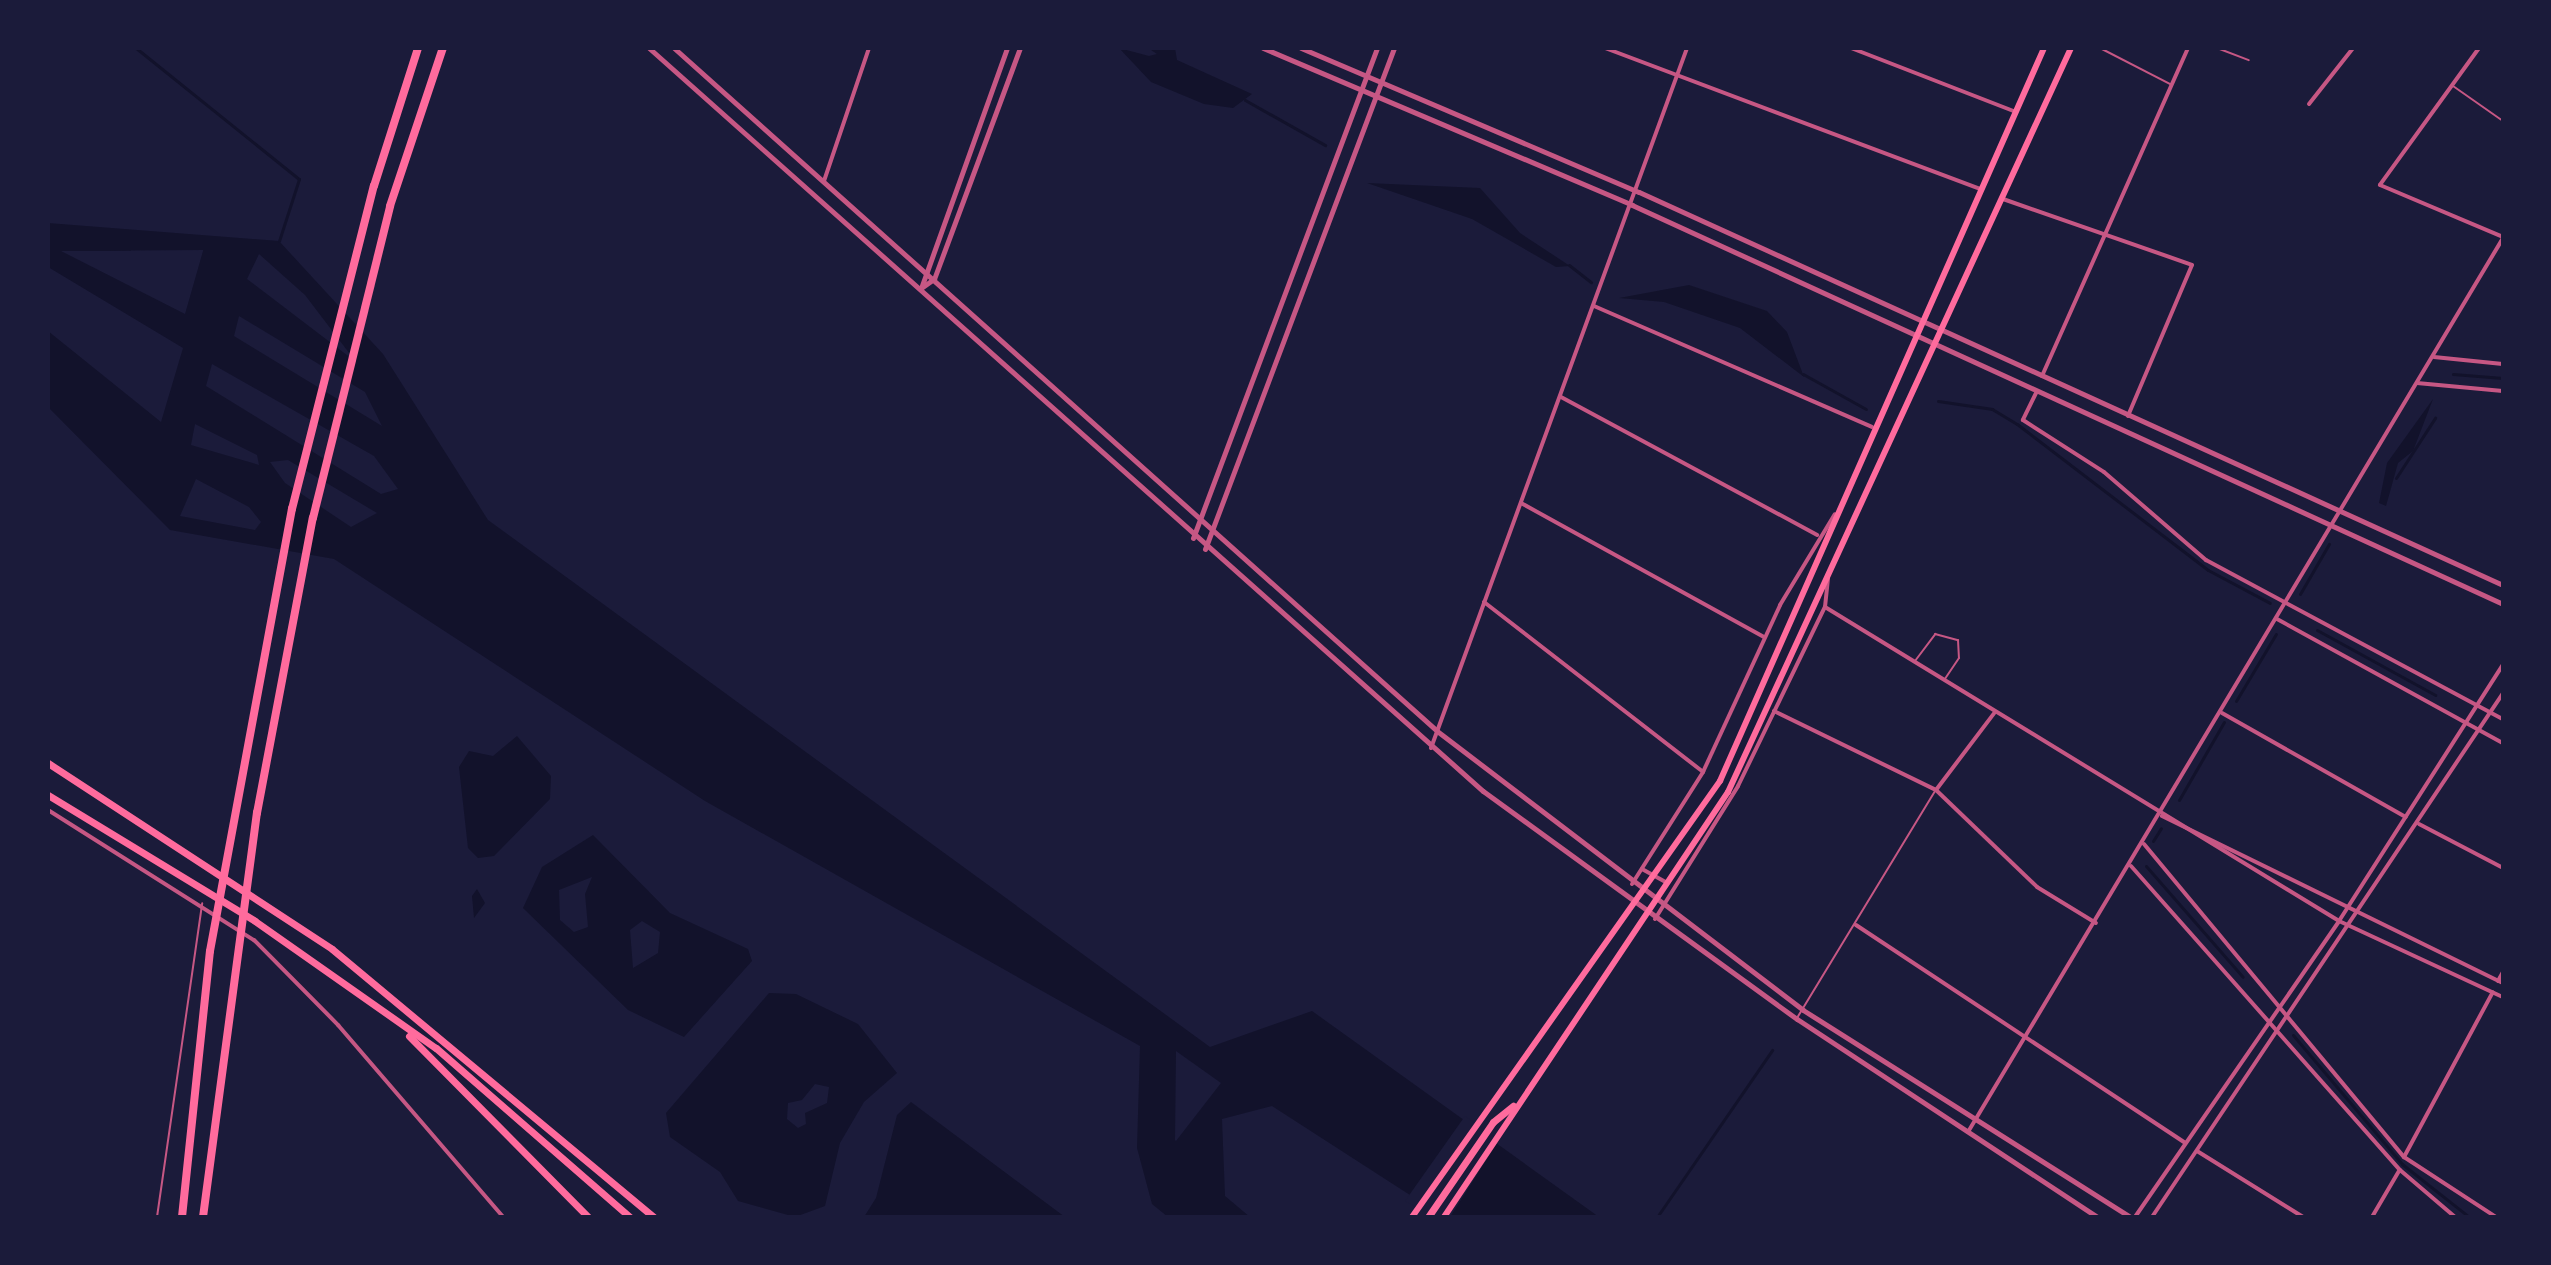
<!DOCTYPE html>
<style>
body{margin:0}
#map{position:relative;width:2551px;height:1265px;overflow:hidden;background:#1b1b3a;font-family:"PT Serif",serif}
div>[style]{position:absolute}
.water>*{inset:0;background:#12122b}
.pier>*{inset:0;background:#1b1b3a}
.stream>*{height:3px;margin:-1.5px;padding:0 1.5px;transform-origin:1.5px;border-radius:1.5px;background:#12122b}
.service>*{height:2px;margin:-1px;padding:0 1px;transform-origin:1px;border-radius:1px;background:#c65784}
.minor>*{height:4px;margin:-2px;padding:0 2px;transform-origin:2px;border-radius:2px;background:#c65784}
.tertiary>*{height:5px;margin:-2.5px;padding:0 2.5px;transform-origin:2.5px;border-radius:2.5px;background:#c65784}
.secondary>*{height:6px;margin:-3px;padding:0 3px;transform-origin:3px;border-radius:3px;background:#ff6b9d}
.trunk>*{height:7px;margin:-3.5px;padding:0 3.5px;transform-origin:3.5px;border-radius:3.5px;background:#ff6b9d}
.motorway>*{height:8px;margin:-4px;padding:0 4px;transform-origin:4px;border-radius:4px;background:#ff6b9d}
span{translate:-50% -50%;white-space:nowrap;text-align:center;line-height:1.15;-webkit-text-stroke:8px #1b1b3a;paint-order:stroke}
.frame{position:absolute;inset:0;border:50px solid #1b1b3a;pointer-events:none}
</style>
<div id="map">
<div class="water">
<i style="clip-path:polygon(1119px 48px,1149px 56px,1157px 54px,1148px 48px,1175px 48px,1177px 60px,1252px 94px,1233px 108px,1204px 104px,1151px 82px)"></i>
<i style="clip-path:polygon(1367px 183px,1480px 188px,1520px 233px,1570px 266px,1556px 267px,1472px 219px)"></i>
<i style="clip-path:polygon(evenodd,48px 223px,279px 241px,383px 354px,488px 520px,1210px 1047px,1312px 1011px,1599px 1217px,1444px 1217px,1272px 1106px,1222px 1119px,1225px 1196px,1250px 1217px,1168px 1217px,1152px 1204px,1137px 1148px,1140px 1046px,705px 801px,334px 559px,170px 530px,48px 407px,48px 331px,161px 422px,183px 348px,48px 267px,48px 223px,61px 251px,203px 250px,203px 251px,185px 314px,61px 251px,48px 223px,259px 254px,305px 295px,356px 362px,247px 279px,259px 254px,48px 223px,239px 316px,365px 392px,382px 426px,234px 336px,239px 316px,48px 223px,212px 364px,374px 456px,398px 489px,381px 494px,206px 386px,212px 364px,48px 223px,195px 424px,257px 455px,259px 465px,191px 445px,195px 424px,48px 223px,288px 460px,377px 513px,351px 527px,285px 483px,270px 462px,288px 460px,48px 223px,196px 479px,249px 507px,261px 522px,255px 530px,180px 516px,196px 479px,48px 223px,1176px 1051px,1221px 1083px,1176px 1141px,1175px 1140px,1176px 1051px)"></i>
<i style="clip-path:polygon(1689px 285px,1767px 311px,1787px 332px,1804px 377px,1740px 328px,1664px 302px,1619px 298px)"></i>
<i style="clip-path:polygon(2433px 399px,2413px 451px,2398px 463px,2386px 506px,2379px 503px,2387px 463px)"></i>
<i style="clip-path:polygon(517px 736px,551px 776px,550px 799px,494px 856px,478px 858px,468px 848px,459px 767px,469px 751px,493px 756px)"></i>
<i style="clip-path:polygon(evenodd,593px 835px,670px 913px,748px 949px,752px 961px,684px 1037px,628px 1010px,523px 908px,542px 867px,593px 835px,592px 877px,585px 894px,588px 927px,574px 932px,560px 920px,559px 890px,592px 877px,593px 835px,642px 921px,660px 932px,658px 953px,633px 968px,630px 930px,642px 921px)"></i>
<i style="clip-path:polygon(477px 889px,485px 903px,474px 918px,472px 896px)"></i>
<i style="clip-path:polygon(evenodd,769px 993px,796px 994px,858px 1024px,897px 1073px,864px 1102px,840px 1143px,825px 1206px,795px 1217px,738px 1201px,720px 1172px,670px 1137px,666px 1113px,769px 993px,815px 1084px,829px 1087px,827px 1103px,805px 1113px,806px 1124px,798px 1128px,787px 1119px,788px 1103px,802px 1100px,815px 1084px)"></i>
<i style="clip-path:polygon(911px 1102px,1065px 1217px,864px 1217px,876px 1198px,897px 1115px)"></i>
</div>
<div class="pier">
<i style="clip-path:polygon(1465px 1116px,1499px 1140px,1450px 1217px,1435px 1217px,1405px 1201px)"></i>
</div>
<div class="stream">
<i style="left:136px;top:48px;width:209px;rotate:38.8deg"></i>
<i style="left:299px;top:179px;width:65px;rotate:107.9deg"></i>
<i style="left:1245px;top:100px;width:92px;rotate:29.4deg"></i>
<i style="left:1569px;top:265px;width:28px;rotate:38deg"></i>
<i style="left:1803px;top:374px;width:72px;rotate:29.1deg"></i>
<i style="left:2453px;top:374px;width:50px;rotate:4.6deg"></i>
<i style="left:1938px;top:401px;width:55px;rotate:8.4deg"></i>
<i style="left:1992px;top:409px;width:29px;rotate:31deg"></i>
<i style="left:2017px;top:424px;width:240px;rotate:37.4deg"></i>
<i style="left:2208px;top:570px;width:70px;rotate:28deg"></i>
<i style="left:2396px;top:478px;width:72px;rotate:-57deg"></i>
<i style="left:2300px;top:594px;width:58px;rotate:-59.9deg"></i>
<i style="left:2317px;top:630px;width:135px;rotate:28.8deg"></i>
<i style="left:2236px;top:701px;width:78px;rotate:-59.2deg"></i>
<i style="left:2179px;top:800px;width:90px;rotate:-60deg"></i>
<i style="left:2153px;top:841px;width:15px;rotate:-58deg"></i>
<i style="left:2146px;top:866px;width:147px;rotate:48.9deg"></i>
<i style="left:2293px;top:1035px;width:169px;rotate:49.8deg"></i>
<i style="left:2402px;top:1164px;width:85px;rotate:38.3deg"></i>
<i style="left:1657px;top:1217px;width:203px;rotate:-55.4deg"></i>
</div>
<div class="service">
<i style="left:2100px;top:48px;width:79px;rotate:27.2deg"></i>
<i style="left:2217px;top:48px;width:34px;rotate:21deg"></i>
<i style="left:2453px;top:86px;width:61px;rotate:35deg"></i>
<i style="left:1915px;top:661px;width:34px;rotate:-53deg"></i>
<i style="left:1935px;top:634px;width:24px;rotate:15deg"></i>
<i style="left:1958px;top:640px;width:18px;rotate:87deg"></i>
<i style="left:1959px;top:658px;width:25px;rotate:124deg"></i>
<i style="left:1797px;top:1018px;width:266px;rotate:-58.7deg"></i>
<i style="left:157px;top:1217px;width:317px;rotate:-81.8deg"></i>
</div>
<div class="minor">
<i style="left:1605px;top:48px;width:402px;rotate:20.6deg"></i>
<i style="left:1851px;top:48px;width:177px;rotate:21.2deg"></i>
<i style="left:2479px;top:48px;width:169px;rotate:125.9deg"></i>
<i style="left:2380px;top:185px;width:134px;rotate:22.9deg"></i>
<i style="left:2309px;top:104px;width:71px;rotate:-51.8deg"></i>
<i style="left:824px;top:181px;width:140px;rotate:-71.3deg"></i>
<i style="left:2003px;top:199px;width:200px;rotate:19.2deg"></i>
<i style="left:2192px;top:265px;width:164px;rotate:113deg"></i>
<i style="left:1594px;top:306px;width:303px;rotate:23.5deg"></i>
<i style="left:2434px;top:357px;width:69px;rotate:5.8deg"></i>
<i style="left:2042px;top:376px;width:359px;rotate:-66deg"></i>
<i style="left:2417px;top:383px;width:86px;rotate:5.3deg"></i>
<i style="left:2036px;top:393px;width:30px;rotate:116deg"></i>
<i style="left:2023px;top:420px;width:96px;rotate:32.7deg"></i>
<i style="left:2104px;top:472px;width:135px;rotate:40.8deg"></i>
<i style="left:2206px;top:560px;width:337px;rotate:28.2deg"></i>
<i style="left:1561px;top:397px;width:291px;rotate:28.3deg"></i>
<i style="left:1521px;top:503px;width:277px;rotate:28.9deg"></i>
<i style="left:1484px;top:602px;width:277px;rotate:37.8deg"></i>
<i style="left:1825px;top:607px;width:602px;rotate:31.42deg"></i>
<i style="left:2339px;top:921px;width:181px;rotate:24.9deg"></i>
<i style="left:2277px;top:619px;width:258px;rotate:28.8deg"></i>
<i style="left:1774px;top:711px;width:180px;rotate:26deg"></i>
<i style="left:1936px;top:790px;width:140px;rotate:43.8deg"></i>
<i style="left:2037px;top:887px;width:69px;rotate:31.4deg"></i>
<i style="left:2222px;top:713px;width:211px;rotate:29.5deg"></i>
<i style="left:1431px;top:748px;width:745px;rotate:-69.91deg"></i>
<i style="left:1936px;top:790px;width:98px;rotate:-52.9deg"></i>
<i style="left:48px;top:810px;width:244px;rotate:32.3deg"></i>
<i style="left:254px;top:940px;width:120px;rotate:45.3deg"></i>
<i style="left:338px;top:1025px;width:253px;rotate:49.3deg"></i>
<i style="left:2162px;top:816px;width:380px;rotate:26.1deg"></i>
<i style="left:2419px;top:824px;width:95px;rotate:27.6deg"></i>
<i style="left:2144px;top:844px;width:407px;rotate:50.3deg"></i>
<i style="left:2404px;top:1157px;width:110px;rotate:33.1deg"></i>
<i style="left:2131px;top:866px;width:406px;rotate:48.5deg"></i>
<i style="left:2400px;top:1170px;width:72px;rotate:40.5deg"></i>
<i style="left:1642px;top:869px;width:29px;rotate:29deg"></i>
<i style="left:1632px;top:884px;width:133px;rotate:-57.6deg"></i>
<i style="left:1703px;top:772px;width:184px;rotate:-65.2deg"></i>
<i style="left:1780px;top:605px;width:106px;rotate:-58.9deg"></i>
<i style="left:1655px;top:919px;width:157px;rotate:-58deg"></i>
<i style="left:1738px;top:786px;width:199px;rotate:-64.1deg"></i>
<i style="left:1825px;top:607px;width:29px;rotate:-84deg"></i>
<i style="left:1856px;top:925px;width:395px;rotate:33.5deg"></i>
<i style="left:2498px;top:981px;width:10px;rotate:-61deg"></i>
<i style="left:1968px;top:1132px;width:1042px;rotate:-59.1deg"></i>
<i style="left:2197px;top:1151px;width:125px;rotate:31.9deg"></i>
<i style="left:2404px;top:1157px;width:187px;rotate:-61.7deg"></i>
<i style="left:2135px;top:1217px;width:359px;rotate:-55.4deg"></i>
<i style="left:2339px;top:921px;width:304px;rotate:-57.4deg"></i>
<i style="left:2152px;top:1217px;width:631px;rotate:-56.18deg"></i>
<i style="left:2372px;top:1217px;width:53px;rotate:-59.6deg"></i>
</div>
<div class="tertiary">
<i style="left:649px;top:48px;width:1117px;rotate:41.7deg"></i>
<i style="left:1483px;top:791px;width:388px;rotate:36deg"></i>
<i style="left:1797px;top:1019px;width:359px;rotate:33.4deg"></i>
<i style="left:674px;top:48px;width:1024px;rotate:41.83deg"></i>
<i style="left:1437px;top:731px;width:460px;rotate:37.3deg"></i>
<i style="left:1803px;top:1010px;width:387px;rotate:32.3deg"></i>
<i style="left:1007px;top:48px;width:255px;rotate:109.7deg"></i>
<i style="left:921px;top:288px;width:16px;rotate:-35deg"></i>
<i style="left:934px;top:279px;width:246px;rotate:-69.6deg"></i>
<i style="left:1263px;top:48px;width:401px;rotate:23deg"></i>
<i style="left:1632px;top:205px;width:958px;rotate:24.61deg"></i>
<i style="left:1301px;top:48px;width:367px;rotate:23.1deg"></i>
<i style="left:1639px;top:192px;width:949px;rotate:24.46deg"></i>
<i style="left:1193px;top:538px;width:523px;rotate:-69.42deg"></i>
<i style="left:1205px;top:549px;width:535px;rotate:-69.33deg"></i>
</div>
<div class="secondary">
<i style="left:1412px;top:1217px;width:534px;rotate:-54.76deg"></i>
<i style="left:1720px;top:781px;width:801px;rotate:-66.15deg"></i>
<i style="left:1444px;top:1217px;width:511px;rotate:-56.25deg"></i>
<i style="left:1728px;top:792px;width:819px;rotate:-65.25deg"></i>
</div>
<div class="trunk">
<i style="left:48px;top:763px;width:339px;rotate:33.2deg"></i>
<i style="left:332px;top:949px;width:419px;rotate:39.8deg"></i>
<i style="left:48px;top:795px;width:242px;rotate:31.3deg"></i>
<i style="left:255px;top:921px;width:221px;rotate:35.1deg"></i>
<i style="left:436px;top:1048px;width:257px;rotate:41.1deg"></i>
<i style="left:409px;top:1036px;width:255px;rotate:45.3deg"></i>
<i style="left:1428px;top:1217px;width:115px;rotate:-55.6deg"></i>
<i style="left:1493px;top:1122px;width:26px;rotate:-39deg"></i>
</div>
<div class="motorway">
<i style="left:182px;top:1217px;width:267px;rotate:-84deg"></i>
<i style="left:210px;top:951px;width:450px;rotate:-79.5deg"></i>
<i style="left:292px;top:509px;width:333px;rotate:-75.8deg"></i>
<i style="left:374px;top:186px;width:145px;rotate:-72.3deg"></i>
<i style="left:203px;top:1217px;width:408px;rotate:-82.4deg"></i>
<i style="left:257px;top:813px;width:300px;rotate:-79.3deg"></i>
<i style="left:313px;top:518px;width:321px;rotate:-76.1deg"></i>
<i style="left:390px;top:206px;width:167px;rotate:-71.5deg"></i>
</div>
<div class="frame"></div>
</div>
